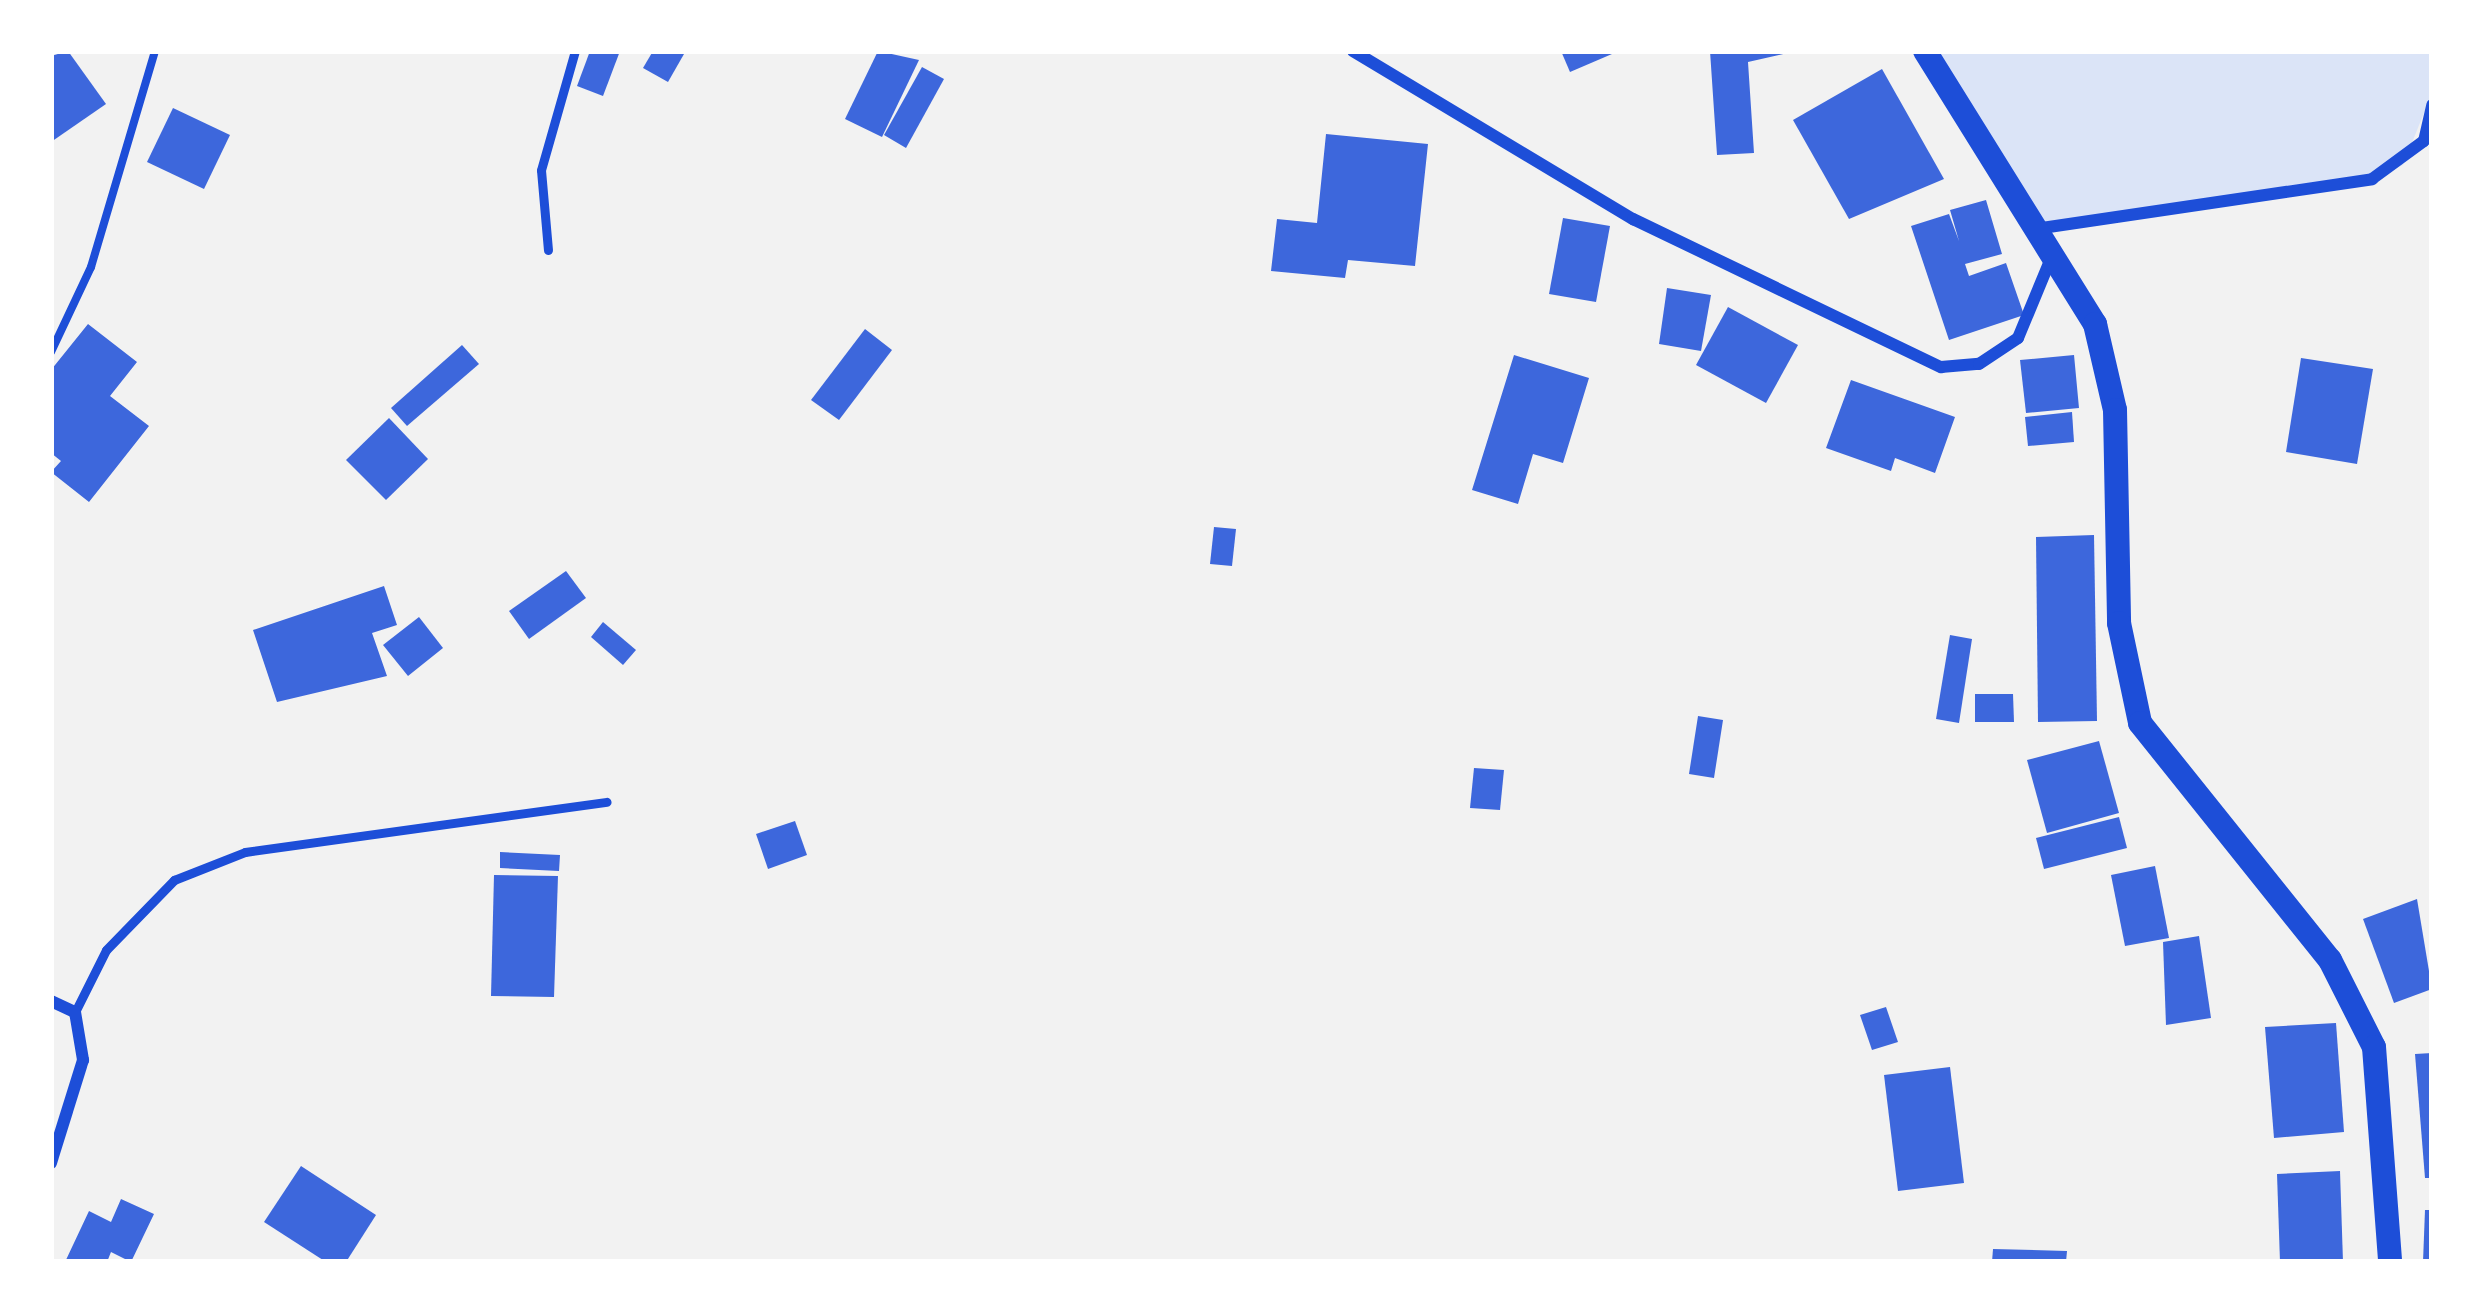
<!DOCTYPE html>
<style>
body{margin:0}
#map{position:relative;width:2483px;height:1313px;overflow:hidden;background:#f2f2f2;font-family:Poppins,sans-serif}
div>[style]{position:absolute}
.green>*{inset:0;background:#dbe4f7}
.building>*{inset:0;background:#3d67dc}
.path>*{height:8px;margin:-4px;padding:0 4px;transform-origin:4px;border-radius:4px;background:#1d4ed8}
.service>*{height:9px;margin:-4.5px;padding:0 4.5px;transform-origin:4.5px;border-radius:4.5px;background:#1d4ed8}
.minor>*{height:12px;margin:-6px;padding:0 6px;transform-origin:6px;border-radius:6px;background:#1d4ed8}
.secondary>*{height:24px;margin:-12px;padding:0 12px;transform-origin:12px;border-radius:12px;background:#1d4ed8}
span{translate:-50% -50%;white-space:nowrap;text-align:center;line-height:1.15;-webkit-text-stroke:9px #fff;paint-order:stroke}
.frame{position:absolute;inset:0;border:54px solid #fff;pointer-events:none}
</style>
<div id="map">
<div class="green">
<i style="clip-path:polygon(1913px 51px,2432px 51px,2432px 93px,2403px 165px,2372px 179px,2042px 228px)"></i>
</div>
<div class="building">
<i style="clip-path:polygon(68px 51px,106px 104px,51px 142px,51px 56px)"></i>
<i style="clip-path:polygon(590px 51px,620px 51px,603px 96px,577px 86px)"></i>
<i style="clip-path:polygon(653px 51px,684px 54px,668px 82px,643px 68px)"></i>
<i style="clip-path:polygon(878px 51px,919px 60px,882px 137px,845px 119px)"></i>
<i style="clip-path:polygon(1561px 51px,1619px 51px,1570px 72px)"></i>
<i style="clip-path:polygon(1710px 51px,1796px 51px,1748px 62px,1754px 153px,1717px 155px)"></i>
<i style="clip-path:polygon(922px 67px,944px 79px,906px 148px,884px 135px)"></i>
<i style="clip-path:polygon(1882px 69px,1944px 179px,1849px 219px,1793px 120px)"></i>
<i style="clip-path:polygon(173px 108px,230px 135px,204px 189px,147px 162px)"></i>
<i style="clip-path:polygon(1326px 134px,1428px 144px,1415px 266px,1348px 260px,1345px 278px,1271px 271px,1277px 219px,1317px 223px)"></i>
<i style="clip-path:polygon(1986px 200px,2002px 254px,1965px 264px,1969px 276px,2006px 263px,2024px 315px,1949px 340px,1911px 226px,1949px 214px,1959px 241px,1950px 210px)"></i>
<i style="clip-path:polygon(1563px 218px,1610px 226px,1596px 302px,1549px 294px)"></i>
<i style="clip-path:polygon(1667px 288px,1711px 295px,1701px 351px,1659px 344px)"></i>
<i style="clip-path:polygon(1728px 307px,1798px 345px,1766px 403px,1696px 365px)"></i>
<i style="clip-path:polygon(88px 324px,137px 362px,110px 396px,149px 426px,89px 502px,51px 472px,61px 461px,51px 453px,51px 370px)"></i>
<i style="clip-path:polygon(865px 329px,892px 350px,839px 420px,811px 400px)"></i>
<i style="clip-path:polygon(462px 345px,479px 364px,407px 426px,391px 408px)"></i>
<i style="clip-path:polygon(1514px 355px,1589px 378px,1563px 463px,1533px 454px,1518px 504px,1472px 490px)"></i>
<i style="clip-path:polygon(2074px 355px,2079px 408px,2026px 413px,2020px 360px)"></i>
<i style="clip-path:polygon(2301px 358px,2373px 369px,2357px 464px,2286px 452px)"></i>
<i style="clip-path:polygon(1851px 380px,1955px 417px,1935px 473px,1895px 458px,1891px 471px,1826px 448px)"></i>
<i style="clip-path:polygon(2072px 412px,2074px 442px,2028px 446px,2025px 417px)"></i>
<i style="clip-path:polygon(389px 418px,428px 459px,386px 500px,346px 460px)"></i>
<i style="clip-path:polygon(1214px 527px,1236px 529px,1232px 566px,1210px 564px)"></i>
<i style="clip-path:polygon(2094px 535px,2097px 721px,2038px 722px,2036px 537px)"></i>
<i style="clip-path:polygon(566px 571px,586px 598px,529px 639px,509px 611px)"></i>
<i style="clip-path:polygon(384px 586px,397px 625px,372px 633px,387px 676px,277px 702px,253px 630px)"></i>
<i style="clip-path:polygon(419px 617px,443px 648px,408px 676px,383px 645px)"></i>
<i style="clip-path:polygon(603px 622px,636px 650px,623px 665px,591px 637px)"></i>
<i style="clip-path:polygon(1950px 635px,1972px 639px,1959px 723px,1936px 719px)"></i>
<i style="clip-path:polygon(1975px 694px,2013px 694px,2014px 722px,1975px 722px)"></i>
<i style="clip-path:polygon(1698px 716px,1723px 720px,1714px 778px,1689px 774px)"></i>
<i style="clip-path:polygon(2099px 741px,2119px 813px,2047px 833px,2027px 760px)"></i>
<i style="clip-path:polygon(1474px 768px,1504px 770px,1500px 810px,1470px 808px)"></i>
<i style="clip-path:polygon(2119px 817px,2127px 848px,2044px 869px,2036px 838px)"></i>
<i style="clip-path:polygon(795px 821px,807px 855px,768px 869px,756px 834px)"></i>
<i style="clip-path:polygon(500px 852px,560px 855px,559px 871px,500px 868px)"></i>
<i style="clip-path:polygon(2155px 866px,2169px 938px,2125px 946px,2111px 875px)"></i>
<i style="clip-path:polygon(494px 875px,558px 876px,554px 997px,491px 996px)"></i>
<i style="clip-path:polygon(2417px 899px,2432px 989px,2394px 1003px,2363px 919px)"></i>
<i style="clip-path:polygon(2199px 936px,2211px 1018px,2166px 1025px,2163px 942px)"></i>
<i style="clip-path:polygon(1886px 1007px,1898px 1042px,1872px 1050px,1860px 1015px)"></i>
<i style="clip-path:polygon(2336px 1023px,2344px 1132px,2274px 1138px,2265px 1027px)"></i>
<i style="clip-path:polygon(2432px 1053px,2432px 1178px,2425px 1178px,2415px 1054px)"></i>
<i style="clip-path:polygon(1950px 1067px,1964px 1183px,1898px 1191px,1884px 1075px)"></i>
<i style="clip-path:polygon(301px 1166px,376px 1215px,346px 1262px,326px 1262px,264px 1222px)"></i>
<i style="clip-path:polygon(2340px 1171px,2343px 1262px,2280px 1262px,2277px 1174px)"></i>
<i style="clip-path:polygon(121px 1199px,154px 1214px,131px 1262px,111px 1252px,107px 1262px,65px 1262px,89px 1211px,111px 1222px)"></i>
<i style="clip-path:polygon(2425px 1210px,2432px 1210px,2432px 1262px,2423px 1262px)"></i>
<i style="clip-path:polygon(1993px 1249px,2067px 1251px,2066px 1262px,1992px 1262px)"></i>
</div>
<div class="path">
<i style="left:51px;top:352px;width:94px;rotate:-64.8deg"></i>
<i style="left:91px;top:267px;width:225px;rotate:-73.5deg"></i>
</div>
<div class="service">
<i style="left:548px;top:250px;width:80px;rotate:-95deg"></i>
<i style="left:541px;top:170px;width:124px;rotate:-74.1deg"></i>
<i style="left:75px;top:1012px;width:69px;rotate:-63.4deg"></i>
<i style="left:106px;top:950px;width:98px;rotate:-45.8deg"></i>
<i style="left:174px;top:880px;width:76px;rotate:-21.5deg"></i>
<i style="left:245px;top:852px;width:365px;rotate:-7.9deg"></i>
</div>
<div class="minor">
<i style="left:1353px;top:51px;width:327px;rotate:31deg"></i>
<i style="left:1633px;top:219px;width:342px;rotate:25.7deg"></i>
<i style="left:1941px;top:367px;width:38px;rotate:-5deg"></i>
<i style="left:1979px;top:364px;width:47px;rotate:-33.7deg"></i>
<i style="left:2018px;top:338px;width:89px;rotate:-67.5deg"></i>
<i style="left:2042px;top:228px;width:334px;rotate:-8.4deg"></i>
<i style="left:2372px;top:179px;width:64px;rotate:-36.2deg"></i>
<i style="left:2424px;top:141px;width:37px;rotate:-77deg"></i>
<i style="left:51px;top:1001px;width:26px;rotate:25deg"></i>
<i style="left:75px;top:1012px;width:49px;rotate:80.5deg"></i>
<i style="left:83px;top:1060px;width:108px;rotate:107.3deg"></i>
</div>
<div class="secondary">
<i style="left:1925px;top:51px;width:322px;rotate:58.1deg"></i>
<i style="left:2095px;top:324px;width:88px;rotate:76.9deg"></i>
<i style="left:2115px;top:410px;width:213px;rotate:88.9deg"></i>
<i style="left:2119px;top:623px;width:102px;rotate:78.1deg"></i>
<i style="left:2140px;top:723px;width:304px;rotate:51.3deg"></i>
<i style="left:2330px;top:960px;width:97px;rotate:63.2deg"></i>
<i style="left:2374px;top:1047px;width:216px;rotate:85.7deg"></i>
</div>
<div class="frame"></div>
</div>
